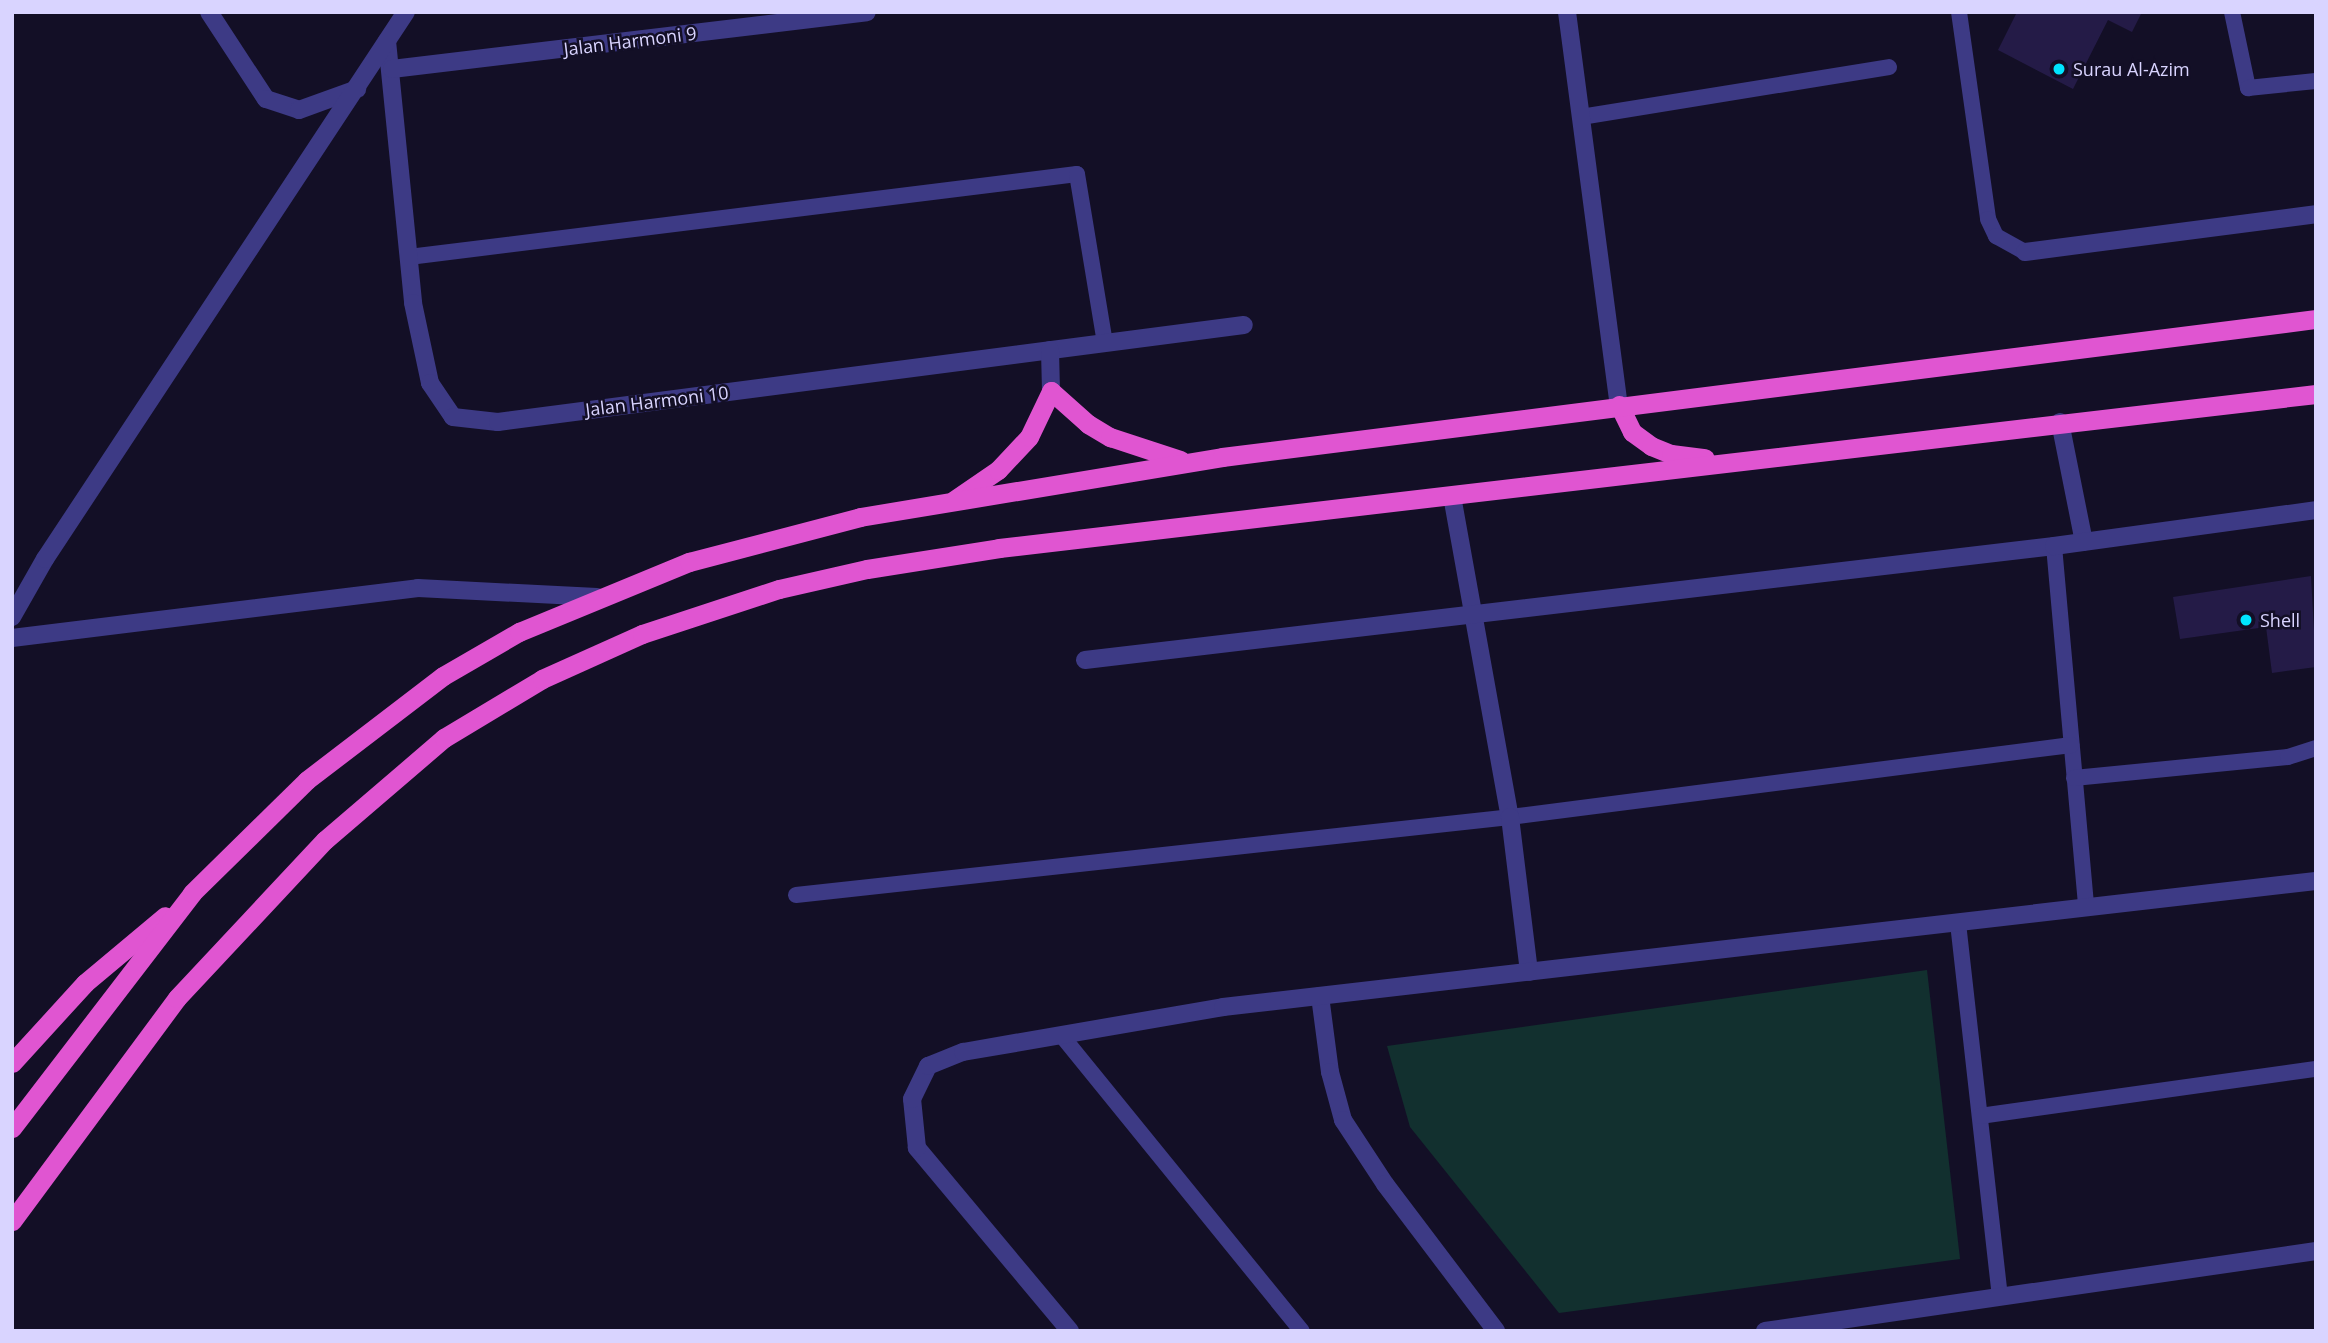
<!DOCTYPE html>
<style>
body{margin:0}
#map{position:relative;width:2328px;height:1343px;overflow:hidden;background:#130f26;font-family:"Open Sans",sans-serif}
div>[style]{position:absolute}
.green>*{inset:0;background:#12302f}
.building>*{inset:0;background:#241b47}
.service>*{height:16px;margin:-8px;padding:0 8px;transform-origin:8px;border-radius:8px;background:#3d3a85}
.minor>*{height:18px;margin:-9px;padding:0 9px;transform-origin:9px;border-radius:9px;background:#3d3a85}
.trunk>*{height:19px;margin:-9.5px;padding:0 9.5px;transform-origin:9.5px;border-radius:9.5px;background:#e055d1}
.dots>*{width:19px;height:19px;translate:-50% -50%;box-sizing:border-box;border:4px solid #130f26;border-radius:50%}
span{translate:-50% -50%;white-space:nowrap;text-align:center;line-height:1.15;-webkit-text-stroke:5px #130f26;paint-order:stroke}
.street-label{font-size:18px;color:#d9d4ff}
.poi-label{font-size:18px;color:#d9d4ff}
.left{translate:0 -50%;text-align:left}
.frame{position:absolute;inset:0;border:14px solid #d9d4ff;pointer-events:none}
</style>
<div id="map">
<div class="green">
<i style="clip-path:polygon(1927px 970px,1960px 1259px,1559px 1313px,1410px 1127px,1387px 1046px)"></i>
</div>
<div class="building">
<i style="clip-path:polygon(2017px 12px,2142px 12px,2132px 32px,2108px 20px,2073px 89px,1998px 50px)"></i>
<i style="clip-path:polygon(2311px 576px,2316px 667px,2272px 673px,2266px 627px,2180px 639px,2173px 597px)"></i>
</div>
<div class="service">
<i style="left:1959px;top:12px;width:209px;rotate:82deg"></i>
<i style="left:1988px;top:219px;width:19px;rotate:65deg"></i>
<i style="left:1996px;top:236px;width:33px;rotate:29deg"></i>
<i style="left:2232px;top:12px;width:78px;rotate:78.1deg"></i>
<i style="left:2248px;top:88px;width:68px;rotate:-5.9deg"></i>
<i style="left:1581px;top:117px;width:312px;rotate:-9.2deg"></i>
<i style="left:409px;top:257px;width:673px;rotate:-7.08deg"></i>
<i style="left:1077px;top:174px;width:171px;rotate:80.6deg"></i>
<i style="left:2054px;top:546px;width:363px;rotate:84.9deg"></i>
<i style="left:2074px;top:778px;width:215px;rotate:-5.6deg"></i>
<i style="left:2288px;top:757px;width:29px;rotate:-18deg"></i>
<i style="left:796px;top:895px;width:718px;rotate:-6.23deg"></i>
<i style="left:1510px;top:817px;width:566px;rotate:-7.31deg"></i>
<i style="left:1958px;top:923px;width:376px;rotate:83.6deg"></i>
<i style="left:1062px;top:1036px;width:380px;rotate:50.9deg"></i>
<i style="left:1980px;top:1116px;width:339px;rotate:-8deg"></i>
</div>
<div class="minor">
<i style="left:209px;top:12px;width:104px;rotate:56.8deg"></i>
<i style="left:266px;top:99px;width:35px;rotate:18deg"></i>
<i style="left:299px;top:110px;width:62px;rotate:-19.9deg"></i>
<i style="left:1567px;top:12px;width:396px;rotate:82.5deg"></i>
<i style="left:387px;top:41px;width:263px;rotate:84.3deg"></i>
<i style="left:413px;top:303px;width:82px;rotate:78deg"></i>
<i style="left:430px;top:383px;width:41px;rotate:55.9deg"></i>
<i style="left:453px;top:417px;width:45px;rotate:6.3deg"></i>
<i style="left:498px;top:422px;width:752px;rotate:-7.41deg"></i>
<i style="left:392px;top:69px;width:478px;rotate:-6.8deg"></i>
<i style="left:2025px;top:252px;width:293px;rotate:-7.4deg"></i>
<i style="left:1050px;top:350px;width:41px;rotate:88.6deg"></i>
<i style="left:2060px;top:422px;width:122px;rotate:78.7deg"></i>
<i style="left:1452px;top:496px;width:326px;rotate:79.8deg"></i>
<i style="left:1510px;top:817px;width:156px;rotate:83deg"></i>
<i style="left:12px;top:617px;width:67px;rotate:-60.4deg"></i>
<i style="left:45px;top:559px;width:655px;rotate:-56.58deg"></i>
<i style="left:12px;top:638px;width:409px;rotate:-7deg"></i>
<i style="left:418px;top:588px;width:179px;rotate:2.9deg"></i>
<i style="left:1085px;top:660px;width:976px;rotate:-6.71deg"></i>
<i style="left:2054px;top:546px;width:264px;rotate:-7.8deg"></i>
<i style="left:1320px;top:996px;width:77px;rotate:82.5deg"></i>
<i style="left:1330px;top:1072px;width:50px;rotate:74.8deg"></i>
<i style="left:1343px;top:1120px;width:77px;rotate:56.7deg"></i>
<i style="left:1385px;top:1184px;width:184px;rotate:52.9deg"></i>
<i style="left:1070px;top:1331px;width:239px;rotate:-129.9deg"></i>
<i style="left:917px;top:1148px;width:49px;rotate:-95.8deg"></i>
<i style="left:912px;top:1099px;width:37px;rotate:-64deg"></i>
<i style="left:928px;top:1066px;width:38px;rotate:-22deg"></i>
<i style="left:963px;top:1052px;width:264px;rotate:-9.8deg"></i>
<i style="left:1223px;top:1007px;width:1100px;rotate:-6.58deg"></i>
<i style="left:1765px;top:1331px;width:557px;rotate:-8.26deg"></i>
</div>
<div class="trunk">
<i style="left:1619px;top:405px;width:30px;rotate:64deg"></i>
<i style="left:1632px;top:432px;width:24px;rotate:36deg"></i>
<i style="left:1651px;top:446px;width:22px;rotate:22deg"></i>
<i style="left:1671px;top:454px;width:34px;rotate:7deg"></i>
<i style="left:954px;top:500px;width:53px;rotate:-34.3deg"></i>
<i style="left:998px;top:470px;width:45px;rotate:-46.8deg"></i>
<i style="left:1029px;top:437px;width:51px;rotate:-64.4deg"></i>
<i style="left:1051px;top:391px;width:50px;rotate:41.7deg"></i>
<i style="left:1088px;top:424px;width:26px;rotate:31deg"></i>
<i style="left:1110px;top:437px;width:74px;rotate:18.2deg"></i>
<i style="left:12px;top:1063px;width:108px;rotate:-47.6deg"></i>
<i style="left:85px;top:983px;width:104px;rotate:-39.9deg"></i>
<i style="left:12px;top:1128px;width:296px;rotate:-52.5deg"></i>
<i style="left:192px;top:893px;width:161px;rotate:-44.5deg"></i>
<i style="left:307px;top:780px;width:171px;rotate:-37.4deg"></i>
<i style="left:443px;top:676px;width:88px;rotate:-30.1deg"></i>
<i style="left:519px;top:632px;width:184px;rotate:-22.4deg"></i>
<i style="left:689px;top:562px;width:177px;rotate:-14.7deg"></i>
<i style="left:860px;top:517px;width:367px;rotate:-9.4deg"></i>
<i style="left:1222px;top:457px;width:1103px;rotate:-7.19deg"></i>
<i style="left:12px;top:1221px;width:277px;rotate:-53.5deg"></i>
<i style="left:177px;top:998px;width:216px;rotate:-46.9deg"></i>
<i style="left:325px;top:840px;width:157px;rotate:-40.6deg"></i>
<i style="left:444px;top:738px;width:114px;rotate:-31deg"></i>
<i style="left:542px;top:679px;width:110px;rotate:-24.2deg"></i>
<i style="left:642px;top:634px;width:144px;rotate:-18.2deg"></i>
<i style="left:779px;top:589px;width:90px;rotate:-12.8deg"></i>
<i style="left:867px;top:569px;width:134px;rotate:-9deg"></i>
<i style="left:999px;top:548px;width:1326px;rotate:-6.67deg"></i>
</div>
<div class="dots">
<i style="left:2059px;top:69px;background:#00e5ff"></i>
<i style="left:2246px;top:620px;background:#00e5ff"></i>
</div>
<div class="street-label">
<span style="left:630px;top:41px;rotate:-7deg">Jalan Harmoni 9</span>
<span style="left:657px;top:401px;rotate:-7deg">Jalan Harmoni 10</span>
</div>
<div class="poi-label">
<span class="left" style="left:2073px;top:69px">Surau Al-Azim</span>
<span class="left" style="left:2260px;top:620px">Shell</span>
</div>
<div class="frame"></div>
</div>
